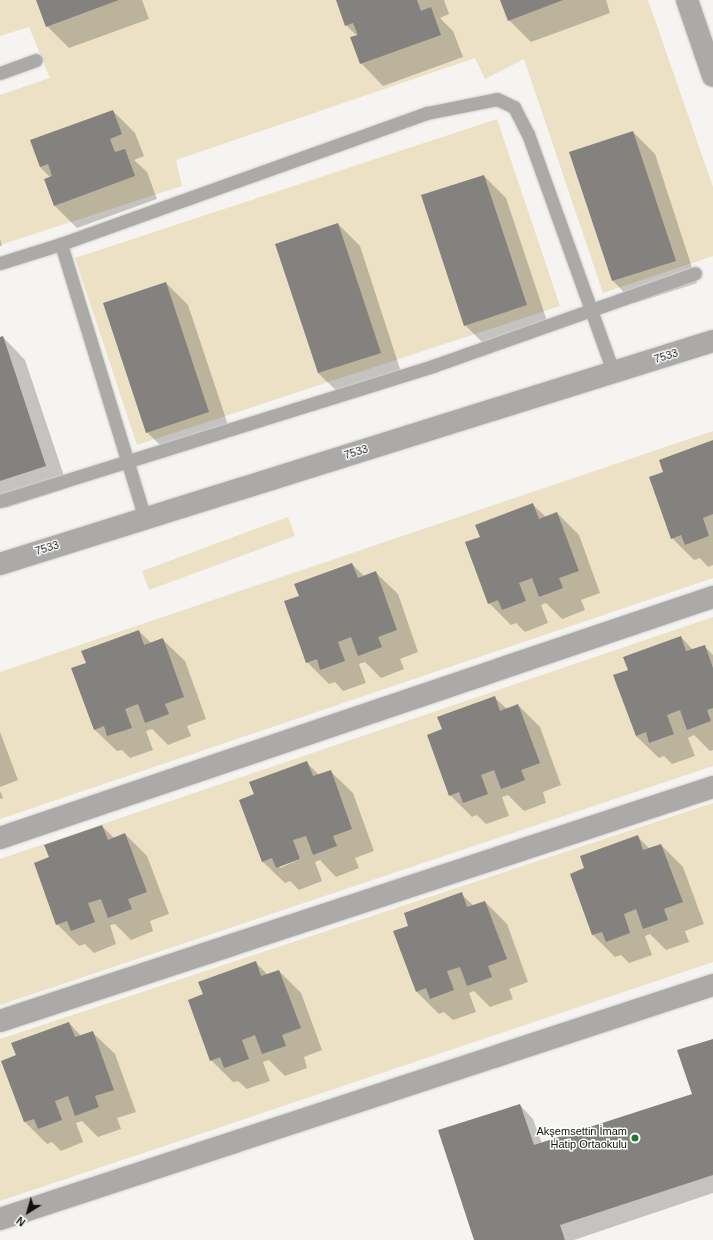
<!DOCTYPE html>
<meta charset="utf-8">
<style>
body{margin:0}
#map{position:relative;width:713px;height:1240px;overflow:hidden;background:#f5f4f1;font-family:Arial,sans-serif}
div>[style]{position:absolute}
.green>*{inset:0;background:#ece0c5}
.shadow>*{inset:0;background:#0003}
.building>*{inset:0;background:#83827f}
.roads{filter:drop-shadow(0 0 1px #d1d0cd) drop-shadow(0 0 1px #d1d0cd)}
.service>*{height:13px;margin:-6.5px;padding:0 6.5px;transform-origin:6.5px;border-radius:6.5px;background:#abaaa9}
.minor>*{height:22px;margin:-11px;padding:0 11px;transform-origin:11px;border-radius:11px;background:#abaaa9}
.dots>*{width:11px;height:11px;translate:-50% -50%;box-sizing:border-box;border:2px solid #fff;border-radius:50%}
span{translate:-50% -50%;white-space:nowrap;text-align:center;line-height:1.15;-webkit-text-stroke:3px #fff;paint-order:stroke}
.street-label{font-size:11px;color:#11100f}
.poi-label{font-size:11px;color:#11100f}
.right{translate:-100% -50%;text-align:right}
.north{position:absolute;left:8px;top:1192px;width:40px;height:40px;-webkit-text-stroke:3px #fff;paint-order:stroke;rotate:217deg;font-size:11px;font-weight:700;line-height:16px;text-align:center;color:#11100f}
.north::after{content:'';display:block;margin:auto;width:14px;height:18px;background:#11100f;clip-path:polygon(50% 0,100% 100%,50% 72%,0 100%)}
</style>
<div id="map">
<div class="green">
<i style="clip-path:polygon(0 0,648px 0,713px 187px,713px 256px,603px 293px,524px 59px,485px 79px,475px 58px,176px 160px,182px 186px,0 245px,0 95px,50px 78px,29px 27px,0 36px)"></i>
<i style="clip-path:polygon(497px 119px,560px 306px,137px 445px,75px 258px)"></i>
<i style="clip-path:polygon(713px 431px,713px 578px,0 819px,0 672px)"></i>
<i style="clip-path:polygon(288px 517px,295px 536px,149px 590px,142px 571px)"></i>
<i style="clip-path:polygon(713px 617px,713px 766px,0 1005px,0 859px)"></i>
<i style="clip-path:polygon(713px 803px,713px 962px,0 1201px,0 1039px)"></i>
</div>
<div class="shadow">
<i style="clip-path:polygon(39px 0,142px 0,149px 19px,69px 48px,47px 26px)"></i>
<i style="clip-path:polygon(337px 0,444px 0,449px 14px,440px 18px,453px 31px,463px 57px,383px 86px,361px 63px,357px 36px,346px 25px)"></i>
<i style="clip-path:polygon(501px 0,606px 0,610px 13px,531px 42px,509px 20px)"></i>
<i style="clip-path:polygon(113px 111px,135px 133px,144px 156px,134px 160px,147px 172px,157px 199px,77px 228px,55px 206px,51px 178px,40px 167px,31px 141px)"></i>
<i style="clip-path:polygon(633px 132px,655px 154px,697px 283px,635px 303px,613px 281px,571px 152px)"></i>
<i style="clip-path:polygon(484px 176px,506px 198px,549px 327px,487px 347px,465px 325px)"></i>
<i style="clip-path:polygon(338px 224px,360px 246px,402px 375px,341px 395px,318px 373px)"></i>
<i style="clip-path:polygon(0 239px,2px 246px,0 246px)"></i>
<i style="clip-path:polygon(166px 283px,188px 305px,231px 434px,169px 454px,147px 432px)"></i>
<i style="clip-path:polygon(3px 337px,25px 360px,68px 488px,6px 508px,0 502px,0 339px)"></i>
<i style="clip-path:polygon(713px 441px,713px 565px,708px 567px,700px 558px,694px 560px,672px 538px,665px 472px)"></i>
<i style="clip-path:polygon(533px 505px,546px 517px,557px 513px,579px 535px,600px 593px,581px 600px,585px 610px,562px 619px,546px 603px,541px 605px,548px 623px,525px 632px,516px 623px,511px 625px,489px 603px,481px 537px)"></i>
<i style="clip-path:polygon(352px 564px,364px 576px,375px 572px,398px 594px,418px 652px,400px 659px,404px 669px,381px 678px,365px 662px,359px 664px,366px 683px,343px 691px,335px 682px,329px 684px,307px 662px,300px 597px)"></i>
<i style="clip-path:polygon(139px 631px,151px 643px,162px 639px,185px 661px,206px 719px,187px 726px,191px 736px,168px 745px,152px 729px,146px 731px,153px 750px,130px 758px,122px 750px,117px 751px,94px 729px,87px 664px)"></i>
<i style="clip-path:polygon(681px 637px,693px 650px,704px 646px,713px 655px,713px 750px,710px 751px,694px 735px,688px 738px,695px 756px,672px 764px,664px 756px,659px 758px,636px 736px,629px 670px)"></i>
<i style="clip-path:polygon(494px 697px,507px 709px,518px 705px,540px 727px,561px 785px,543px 792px,546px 803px,524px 811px,508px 795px,502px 797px,509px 816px,486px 824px,477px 815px,472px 817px,450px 795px,443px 730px)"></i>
<i style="clip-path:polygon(0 732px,18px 780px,0 787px)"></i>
<i style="clip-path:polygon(evenodd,307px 763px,319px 775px,330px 771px,353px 793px,374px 851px,355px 858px,359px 868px,336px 877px,320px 860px,315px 862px,322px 881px,299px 890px,290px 881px,285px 883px,262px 861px,255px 795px,307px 763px,305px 857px,280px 868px,279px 866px,305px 857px)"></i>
<i style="clip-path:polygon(0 791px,3px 798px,0 799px)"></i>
<i style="clip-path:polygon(102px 826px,114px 838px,125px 834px,147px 856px,169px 914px,150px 921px,153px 931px,131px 940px,115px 924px,110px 925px,116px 944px,94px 953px,85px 944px,79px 946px,57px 924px,50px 858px)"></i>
<i style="clip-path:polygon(637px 836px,650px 849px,661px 845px,683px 867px,704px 924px,685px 931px,689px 942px,666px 950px,650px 934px,645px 936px,652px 955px,629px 963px,621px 955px,615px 957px,593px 935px,571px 874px,586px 869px)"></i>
<i style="clip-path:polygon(461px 894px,474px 906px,485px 902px,507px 924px,528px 982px,509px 989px,513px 999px,490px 1007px,474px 991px,469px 993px,476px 1012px,453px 1020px,444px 1012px,439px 1014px,417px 992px,409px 926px)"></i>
<i style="clip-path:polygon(255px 962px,268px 975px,279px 971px,301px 993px,322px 1050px,304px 1057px,307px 1068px,285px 1076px,269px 1060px,263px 1062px,270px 1081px,247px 1089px,238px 1081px,233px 1082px,211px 1060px,204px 995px)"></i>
<i style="clip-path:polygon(69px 1023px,81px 1036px,92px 1032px,115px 1054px,136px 1112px,117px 1118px,121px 1129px,98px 1137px,82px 1121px,76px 1123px,83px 1142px,61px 1151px,52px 1142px,47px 1144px,25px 1122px,17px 1056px)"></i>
<i style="clip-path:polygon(713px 1040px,713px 1193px,574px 1240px,476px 1240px,520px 1105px,533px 1119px,542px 1144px,693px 1095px)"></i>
</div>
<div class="building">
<i style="clip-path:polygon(36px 0,119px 0,46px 27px)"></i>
<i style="clip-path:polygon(336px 0,417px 0,421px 11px,431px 7px,441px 35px,360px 64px,350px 37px,358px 35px,353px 23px,345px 26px)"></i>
<i style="clip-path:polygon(500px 0,563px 0,508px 21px)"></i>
<i style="clip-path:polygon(113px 110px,122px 134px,110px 139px,115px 152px,125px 149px,135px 176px,54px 206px,44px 179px,52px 176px,48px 164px,40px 167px,30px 140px)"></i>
<i style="clip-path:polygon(633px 131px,676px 261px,612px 281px,569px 152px)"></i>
<i style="clip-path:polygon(484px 175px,527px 305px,464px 326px,421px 195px)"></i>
<i style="clip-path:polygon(338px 223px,381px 353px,318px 373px,275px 244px)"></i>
<i style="clip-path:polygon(166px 282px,209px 412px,146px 433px,103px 303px)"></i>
<i style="clip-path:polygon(3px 336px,46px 466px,0 481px,0 337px)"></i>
<i style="clip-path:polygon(713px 440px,713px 514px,703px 518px,709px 536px,685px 545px,681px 535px,671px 539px,649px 477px,663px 472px,659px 460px)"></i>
<i style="clip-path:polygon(533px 503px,539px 519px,557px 512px,579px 571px,559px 578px,563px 588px,539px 597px,532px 578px,519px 583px,526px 601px,502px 610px,498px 600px,488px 604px,465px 542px,480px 537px,475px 525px)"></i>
<i style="clip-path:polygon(352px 563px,358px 578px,376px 571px,397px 630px,378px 637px,382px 647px,358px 656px,351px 637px,338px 642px,345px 661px,320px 670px,317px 659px,306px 663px,284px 601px,299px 596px,294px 584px)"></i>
<i style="clip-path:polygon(139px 630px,144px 645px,163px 638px,184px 697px,165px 704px,169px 714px,145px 723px,138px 704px,125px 709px,132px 728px,107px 736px,104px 726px,94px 730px,71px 668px,86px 663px,81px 651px)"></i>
<i style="clip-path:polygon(681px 636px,686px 651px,705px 645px,713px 668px,713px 708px,707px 710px,711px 721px,687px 730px,680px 710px,667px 715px,674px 734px,649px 743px,646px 732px,636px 736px,613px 675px,628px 670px,623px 657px)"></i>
<i style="clip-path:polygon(495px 696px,500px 711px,518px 704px,540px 763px,521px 770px,525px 780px,501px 789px,494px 770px,481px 775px,488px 794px,463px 803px,459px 792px,449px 796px,427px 735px,442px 729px,437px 717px)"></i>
<i style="clip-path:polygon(307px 761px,313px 776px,331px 770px,352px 829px,333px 836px,337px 846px,313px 855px,306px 836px,293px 840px,300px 859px,276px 868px,272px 858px,262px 862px,239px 800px,254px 794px,249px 782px)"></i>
<i style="clip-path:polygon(102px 825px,108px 840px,125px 833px,147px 892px,128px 899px,132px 909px,108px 918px,101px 899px,88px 903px,95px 922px,71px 931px,67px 921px,56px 925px,34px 863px,49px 857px,44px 845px)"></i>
<i style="clip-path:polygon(638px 835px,643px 850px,661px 844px,683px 902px,664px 909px,668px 920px,643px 929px,636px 909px,624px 914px,630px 933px,606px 942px,602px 932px,592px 935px,570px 874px,584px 868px,580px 856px)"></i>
<i style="clip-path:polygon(462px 892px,467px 907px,485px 901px,507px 959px,488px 966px,492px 977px,467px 986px,460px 967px,447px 971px,454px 990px,430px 999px,426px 988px,416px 992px,393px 931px,408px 926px,404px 913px)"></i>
<i style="clip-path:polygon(256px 961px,261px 976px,279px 970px,301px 1028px,282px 1035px,286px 1046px,262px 1054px,255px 1035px,242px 1040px,249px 1059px,224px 1068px,220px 1057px,210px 1061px,188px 1000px,203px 994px,198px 982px)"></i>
<i style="clip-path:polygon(69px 1022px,75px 1037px,93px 1031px,114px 1090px,95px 1096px,99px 1107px,75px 1116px,68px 1096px,55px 1101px,62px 1120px,38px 1129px,34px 1119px,24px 1122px,1px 1061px,16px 1055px,11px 1043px)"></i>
<i style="clip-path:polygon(713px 1039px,713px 1175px,560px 1225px,565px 1240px,474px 1240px,438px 1130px,520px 1104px,534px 1145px,692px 1094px,677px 1050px)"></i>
</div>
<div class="roads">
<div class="service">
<i style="left:0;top:73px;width:38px;rotate:-20deg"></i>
<i style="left:61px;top:244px;width:287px;rotate:73deg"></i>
<i style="left:0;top:263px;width:64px;rotate:-17.3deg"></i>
<i style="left:61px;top:244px;width:389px;rotate:-19.7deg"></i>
<i style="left:427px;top:113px;width:71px;rotate:-11.3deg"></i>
<i style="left:497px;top:99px;width:19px;rotate:25deg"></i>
<i style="left:514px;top:107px;width:30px;rotate:63deg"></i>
<i style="left:528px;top:134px;width:253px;rotate:70.3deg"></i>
<i style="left:0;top:501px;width:454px;rotate:-17.3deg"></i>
<i style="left:433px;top:366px;width:278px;rotate:-19.5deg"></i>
</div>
<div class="minor">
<i style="left:687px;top:0;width:80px;rotate:71.1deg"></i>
<i style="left:0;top:564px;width:747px;rotate:-17.37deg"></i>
<i style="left:0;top:838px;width:753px;rotate:-18.68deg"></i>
<i style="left:0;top:1021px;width:750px;rotate:-18.17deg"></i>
<i style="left:0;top:1219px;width:750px;rotate:-18.17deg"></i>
</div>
</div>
<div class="dots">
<i style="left:635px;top:1138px;background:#207a29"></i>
</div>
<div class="street-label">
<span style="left:666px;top:356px;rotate:-17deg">7533</span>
<span style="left:356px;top:452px;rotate:-17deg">7533</span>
<span style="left:47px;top:548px;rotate:-17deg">7533</span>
</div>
<div class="poi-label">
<span class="right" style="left:627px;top:1138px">Akşemsettin İmam<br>Hatip Ortaokulu</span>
</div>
<div class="north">N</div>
</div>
